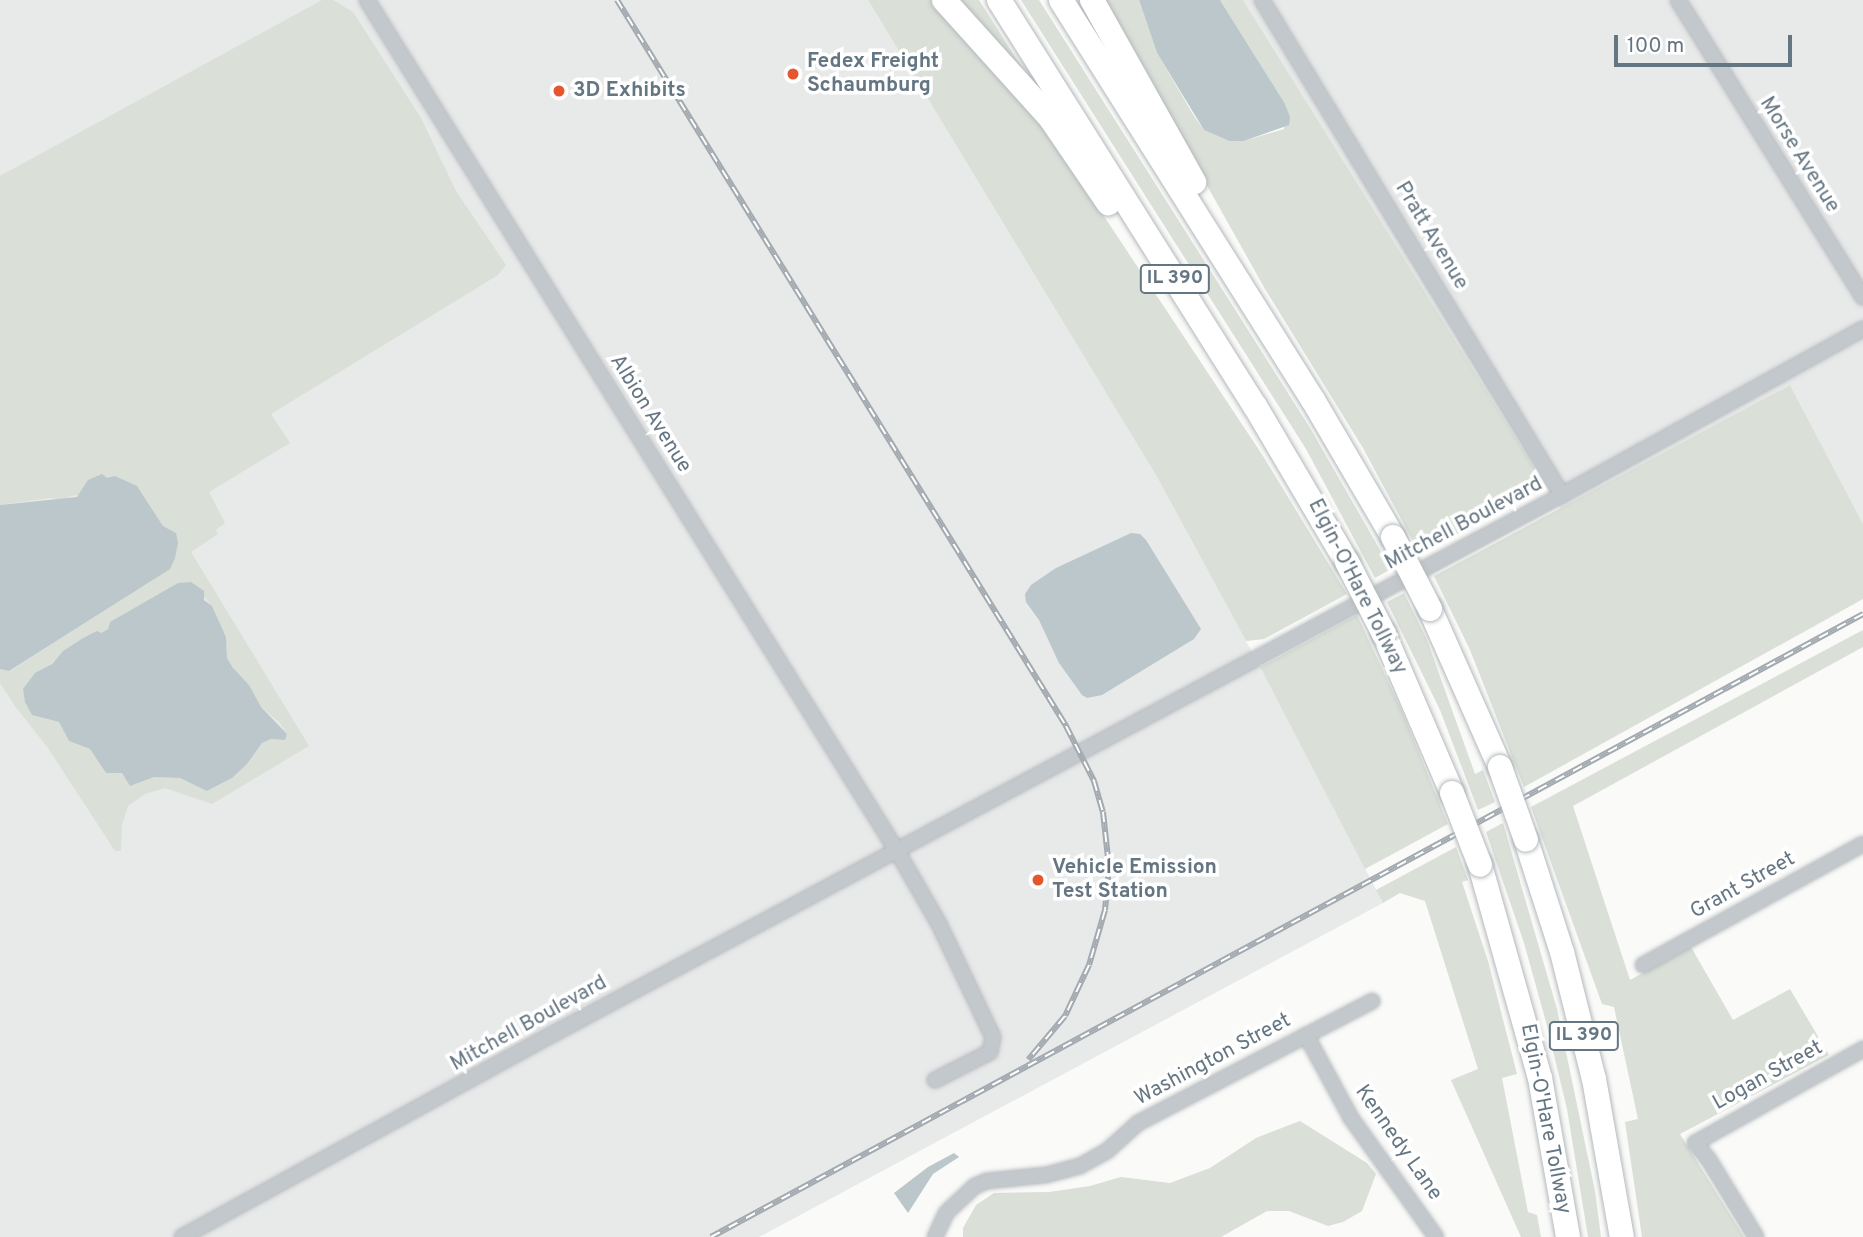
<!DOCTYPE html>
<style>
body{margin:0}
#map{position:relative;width:1863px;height:1237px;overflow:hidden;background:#fafaf8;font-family:Overpass,sans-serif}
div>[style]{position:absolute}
.built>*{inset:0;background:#e8e9e9}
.green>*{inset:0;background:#dadfd7}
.water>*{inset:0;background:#bbc7cb}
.roads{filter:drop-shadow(0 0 2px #b4b9bd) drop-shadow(0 0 2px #b4b9bd)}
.minor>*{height:14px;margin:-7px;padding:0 7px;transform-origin:7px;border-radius:7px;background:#c3c8cc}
.motorway>*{height:24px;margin:-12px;padding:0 12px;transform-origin:12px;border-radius:12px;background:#fff}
.rail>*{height:6px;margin-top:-3px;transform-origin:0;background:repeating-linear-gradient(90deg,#fff 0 10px,#a2aab0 0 20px);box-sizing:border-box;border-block:2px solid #a2aab0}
.bridges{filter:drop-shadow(0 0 2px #b4b9bd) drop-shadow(0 0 2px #b4b9bd)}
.motorway-bridge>*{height:24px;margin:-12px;padding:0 12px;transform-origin:12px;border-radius:12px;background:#fff}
.dots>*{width:19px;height:19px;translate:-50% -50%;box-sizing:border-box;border:4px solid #fff;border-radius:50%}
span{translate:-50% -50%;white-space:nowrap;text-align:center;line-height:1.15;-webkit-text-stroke:7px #fff;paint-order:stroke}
.shield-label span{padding:2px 5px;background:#fff;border:2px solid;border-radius:5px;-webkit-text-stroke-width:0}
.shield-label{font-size:19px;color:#657683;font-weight:700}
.poi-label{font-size:21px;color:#657683;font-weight:700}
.left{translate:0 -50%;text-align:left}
.street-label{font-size:21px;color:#657683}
.scale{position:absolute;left:1614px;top:35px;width:178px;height:32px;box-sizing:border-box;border:4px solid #657683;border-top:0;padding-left:9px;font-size:21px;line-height:24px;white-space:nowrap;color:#657683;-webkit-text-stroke:5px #fff;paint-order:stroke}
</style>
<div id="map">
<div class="built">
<i style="clip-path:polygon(0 0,868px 0,1157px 477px,1260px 667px,1383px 903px,759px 1237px,0 1237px)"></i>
<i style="clip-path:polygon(1243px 0,1863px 0,1863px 524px,1790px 385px,1561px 510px)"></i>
</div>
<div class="green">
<i style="clip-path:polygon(evenodd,322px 0,333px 0,353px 12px,421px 118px,456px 191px,506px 265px,498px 275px,271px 414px,290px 443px,209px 492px,225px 523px,216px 530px,218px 534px,191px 552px,309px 746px,212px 804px,165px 788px,145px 794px,128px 806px,122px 825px,121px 851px,115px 851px,48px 748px,15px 706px,0 683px,0 669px,10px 671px,169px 569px,176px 533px,163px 526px,137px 486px,71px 496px,63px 500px,50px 498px,0 505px,0 176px,322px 0,191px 582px,212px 606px,226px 637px,227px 658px,233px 668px,261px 707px,279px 722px,287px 734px,285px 740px,271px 739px,262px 743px,247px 764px,232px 778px,208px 791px,180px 778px,154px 777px,130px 786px,122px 773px,106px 773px,90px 749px,69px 741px,59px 722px,46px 719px,47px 668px,63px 651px,83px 638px,101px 633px,178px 583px,191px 582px)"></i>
<i style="clip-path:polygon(868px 0,931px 0,1030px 111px,1068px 162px,1263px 456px,1347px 594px,1264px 639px,1246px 641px,1157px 477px)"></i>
<i style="clip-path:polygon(956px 0,979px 0,1023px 69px,1020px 71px)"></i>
<i style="clip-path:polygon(1021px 0,1039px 0,1310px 428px,1391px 569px,1375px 578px,1306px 449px)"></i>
<i style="clip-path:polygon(1103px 0,1139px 0,1157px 53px,1194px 116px,1204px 130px,1229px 141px,1244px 141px,1284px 129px,1284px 102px,1220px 0,1243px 0,1541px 478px,1535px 493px,1420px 554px,1363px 448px,1265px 289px)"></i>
<i style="clip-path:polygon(1790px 385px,1863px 524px,1863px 599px,1524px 787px,1470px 650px,1434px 576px)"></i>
<i style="clip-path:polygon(1404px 593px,1427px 640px,1475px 774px,1483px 770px,1495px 802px,1478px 810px,1440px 710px,1387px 602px)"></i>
<i style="clip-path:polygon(1357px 615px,1402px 711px,1448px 824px,1365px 869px,1260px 667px)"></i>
<i style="clip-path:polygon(1863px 630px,1863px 647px,1573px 806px,1630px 980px,1691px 947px,1733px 1020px,1790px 989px,1829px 1055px,1680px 1134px,1744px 1237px,1642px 1237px,1625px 1122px,1638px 1119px,1614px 1007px,1602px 1004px,1531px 807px)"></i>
<i style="clip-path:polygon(1503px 823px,1557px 1009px,1595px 1191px,1601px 1237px,1588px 1237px,1567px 1109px,1546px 1022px,1524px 943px,1486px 832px)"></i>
<i style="clip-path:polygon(1456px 847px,1468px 880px,1462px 882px,1488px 961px,1517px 1074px,1502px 1078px,1528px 1212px,1537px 1215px,1541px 1237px,1521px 1237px,1451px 1080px,1478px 1069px,1425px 901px,1400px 893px,1383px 903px,1376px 890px)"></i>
<i style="clip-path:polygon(1300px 1121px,1367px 1163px,1376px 1174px,1362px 1211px,1343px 1222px,1328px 1226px,1289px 1211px,1267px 1211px,1221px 1237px,963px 1237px,963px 1228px,976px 1205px,994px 1193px,1049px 1192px,1090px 1186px,1121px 1177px,1170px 1183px,1210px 1168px,1256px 1138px)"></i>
</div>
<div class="water">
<i style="clip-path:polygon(1139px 0,1220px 0,1284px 102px,1290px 117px,1289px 125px,1244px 141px,1229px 141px,1204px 130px,1157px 53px)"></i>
<i style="clip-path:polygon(102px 474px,107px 478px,115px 476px,137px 486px,163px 526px,176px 533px,178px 543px,175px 558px,170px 569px,9px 671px,0 669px,0 505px,77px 497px,88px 480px)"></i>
<i style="clip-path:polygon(1131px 533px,1140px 534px,1146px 540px,1201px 629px,1194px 639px,1102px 695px,1087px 698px,1082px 695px,1059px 663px,1039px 620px,1026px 602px,1025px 594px,1031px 585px,1056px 568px)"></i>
<i style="clip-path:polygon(191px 582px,204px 591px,204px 600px,212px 606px,226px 637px,227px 658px,233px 668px,249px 685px,261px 707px,287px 734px,285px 740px,271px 739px,262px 743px,247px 764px,232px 778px,207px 791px,180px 778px,154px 777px,130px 786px,122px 773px,106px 773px,90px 749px,69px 741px,59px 722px,32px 715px,25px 702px,23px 689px,35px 673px,52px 664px,63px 651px,83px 638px,97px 631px,101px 633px,108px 629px,110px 622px,178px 583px)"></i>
<i style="clip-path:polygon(954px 1153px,959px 1157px,933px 1174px,908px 1213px,894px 1193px,928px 1167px)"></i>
</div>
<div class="roads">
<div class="minor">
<i style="left:367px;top:0;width:1003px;rotate:58.09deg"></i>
<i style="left:897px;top:851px;width:84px;rotate:60.1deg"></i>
<i style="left:939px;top:924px;width:125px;rotate:64.5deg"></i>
<i style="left:993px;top:1037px;width:15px;rotate:101deg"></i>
<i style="left:990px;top:1052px;width:62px;rotate:153deg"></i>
<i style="left:1262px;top:0;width:579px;rotate:58.78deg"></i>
<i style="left:1678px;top:0;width:350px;rotate:58.1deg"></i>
<i style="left:1643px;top:965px;width:251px;rotate:-28.8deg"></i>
<i style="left:1306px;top:1035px;width:94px;rotate:61.5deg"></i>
<i style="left:1351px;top:1118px;width:146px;rotate:54.5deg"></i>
<i style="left:182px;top:1237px;width:423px;rotate:-28.7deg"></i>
<i style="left:553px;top:1034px;width:1144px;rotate:-28.11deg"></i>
<i style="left:1562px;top:495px;width:344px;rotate:-28.9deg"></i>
<i style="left:935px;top:1237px;width:26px;rotate:-65deg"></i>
<i style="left:946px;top:1213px;width:40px;rotate:-43deg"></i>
<i style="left:975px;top:1186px;width:13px;rotate:-23deg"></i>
<i style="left:987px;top:1181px;width:59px;rotate:-5.8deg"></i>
<i style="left:1046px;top:1175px;width:35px;rotate:-15deg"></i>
<i style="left:1080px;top:1166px;width:31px;rotate:-29deg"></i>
<i style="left:1107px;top:1151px;width:42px;rotate:-42.1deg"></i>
<i style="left:1138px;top:1123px;width:264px;rotate:-27.5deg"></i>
<i style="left:1756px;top:1237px;width:90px;rotate:-121.4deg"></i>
<i style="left:1709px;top:1160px;width:22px;rotate:-129deg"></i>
<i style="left:1695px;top:1143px;width:193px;rotate:-29.2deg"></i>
</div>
<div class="motorway">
<i style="left:944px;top:0;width:160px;rotate:48deg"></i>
<i style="left:1051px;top:119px;width:102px;rotate:55.8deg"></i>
<i style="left:999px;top:0;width:480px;rotate:57.8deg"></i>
<i style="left:1255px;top:406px;width:181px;rotate:59.5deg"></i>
<i style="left:1061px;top:0;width:473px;rotate:57.8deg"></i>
<i style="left:1313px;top:400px;width:159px;rotate:59.7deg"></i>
<i style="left:1092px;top:0;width:209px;rotate:60.7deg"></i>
<i style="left:1430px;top:609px;width:173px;rotate:66.1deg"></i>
<i style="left:1384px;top:634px;width:173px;rotate:66.8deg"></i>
<i style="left:1526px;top:840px;width:118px;rotate:72.2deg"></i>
<i style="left:1562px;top:952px;width:131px;rotate:75.9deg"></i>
<i style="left:1594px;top:1079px;width:160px;rotate:80deg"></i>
<i style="left:1480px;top:865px;width:221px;rotate:74.3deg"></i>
<i style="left:1540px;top:1078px;width:161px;rotate:80deg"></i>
</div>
</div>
<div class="rail">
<i style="left:617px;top:0;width:854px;rotate:58.26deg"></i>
<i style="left:1066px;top:726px;width:62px;rotate:63deg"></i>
<i style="left:1094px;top:781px;width:32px;rotate:74deg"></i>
<i style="left:1103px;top:812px;width:55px;rotate:83.8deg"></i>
<i style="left:1109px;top:867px;width:43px;rotate:95.3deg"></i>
<i style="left:1105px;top:910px;width:57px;rotate:106.2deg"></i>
<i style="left:1089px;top:965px;width:56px;rotate:115.2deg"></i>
<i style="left:1065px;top:1016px;width:57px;rotate:130.1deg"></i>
<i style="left:711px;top:1237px;width:1310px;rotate:-28.4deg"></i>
</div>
<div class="bridges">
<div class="motorway-bridge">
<i style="left:1393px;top:537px;width:81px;rotate:62.8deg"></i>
<i style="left:1347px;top:562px;width:81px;rotate:62.8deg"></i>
<i style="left:1500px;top:767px;width:77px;rotate:70.4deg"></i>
<i style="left:1452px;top:793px;width:77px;rotate:68.7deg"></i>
</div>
</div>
<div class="dots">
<i style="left:793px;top:74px;background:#e4572e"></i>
<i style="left:559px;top:91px;background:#e4572e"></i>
<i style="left:1038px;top:880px;background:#e4572e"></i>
</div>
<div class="shield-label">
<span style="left:1175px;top:279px">IL 390</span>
<span style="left:1584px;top:1036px">IL 390</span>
</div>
<div class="poi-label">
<span class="left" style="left:807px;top:74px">Fedex Freight<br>Schaumburg</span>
<span class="left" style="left:573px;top:91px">3D Exhibits</span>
<span class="left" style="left:1052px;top:880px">Vehicle Emission<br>Test Station</span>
</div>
<div class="street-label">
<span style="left:1799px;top:155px;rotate:58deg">Morse Avenue</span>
<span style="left:1431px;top:236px;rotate:59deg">Pratt Avenue</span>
<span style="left:650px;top:414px;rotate:58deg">Albion Avenue</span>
<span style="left:1464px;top:524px;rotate:-28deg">Mitchell Boulevard</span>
<span style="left:1357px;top:587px;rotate:63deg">Elgin-O'Hare Tollway</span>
<span style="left:1743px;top:886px;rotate:-29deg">Grant Street</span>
<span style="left:529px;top:1024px;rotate:-29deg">Mitchell Boulevard</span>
<span style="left:1213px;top:1060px;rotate:-28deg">Washington Street</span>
<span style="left:1768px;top:1076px;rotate:-29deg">Logan Street</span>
<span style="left:1545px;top:1119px;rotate:79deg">Elgin-O'Hare Tollway</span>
<span style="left:1398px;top:1143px;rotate:55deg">Kennedy Lane</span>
</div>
<div class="scale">100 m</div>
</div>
